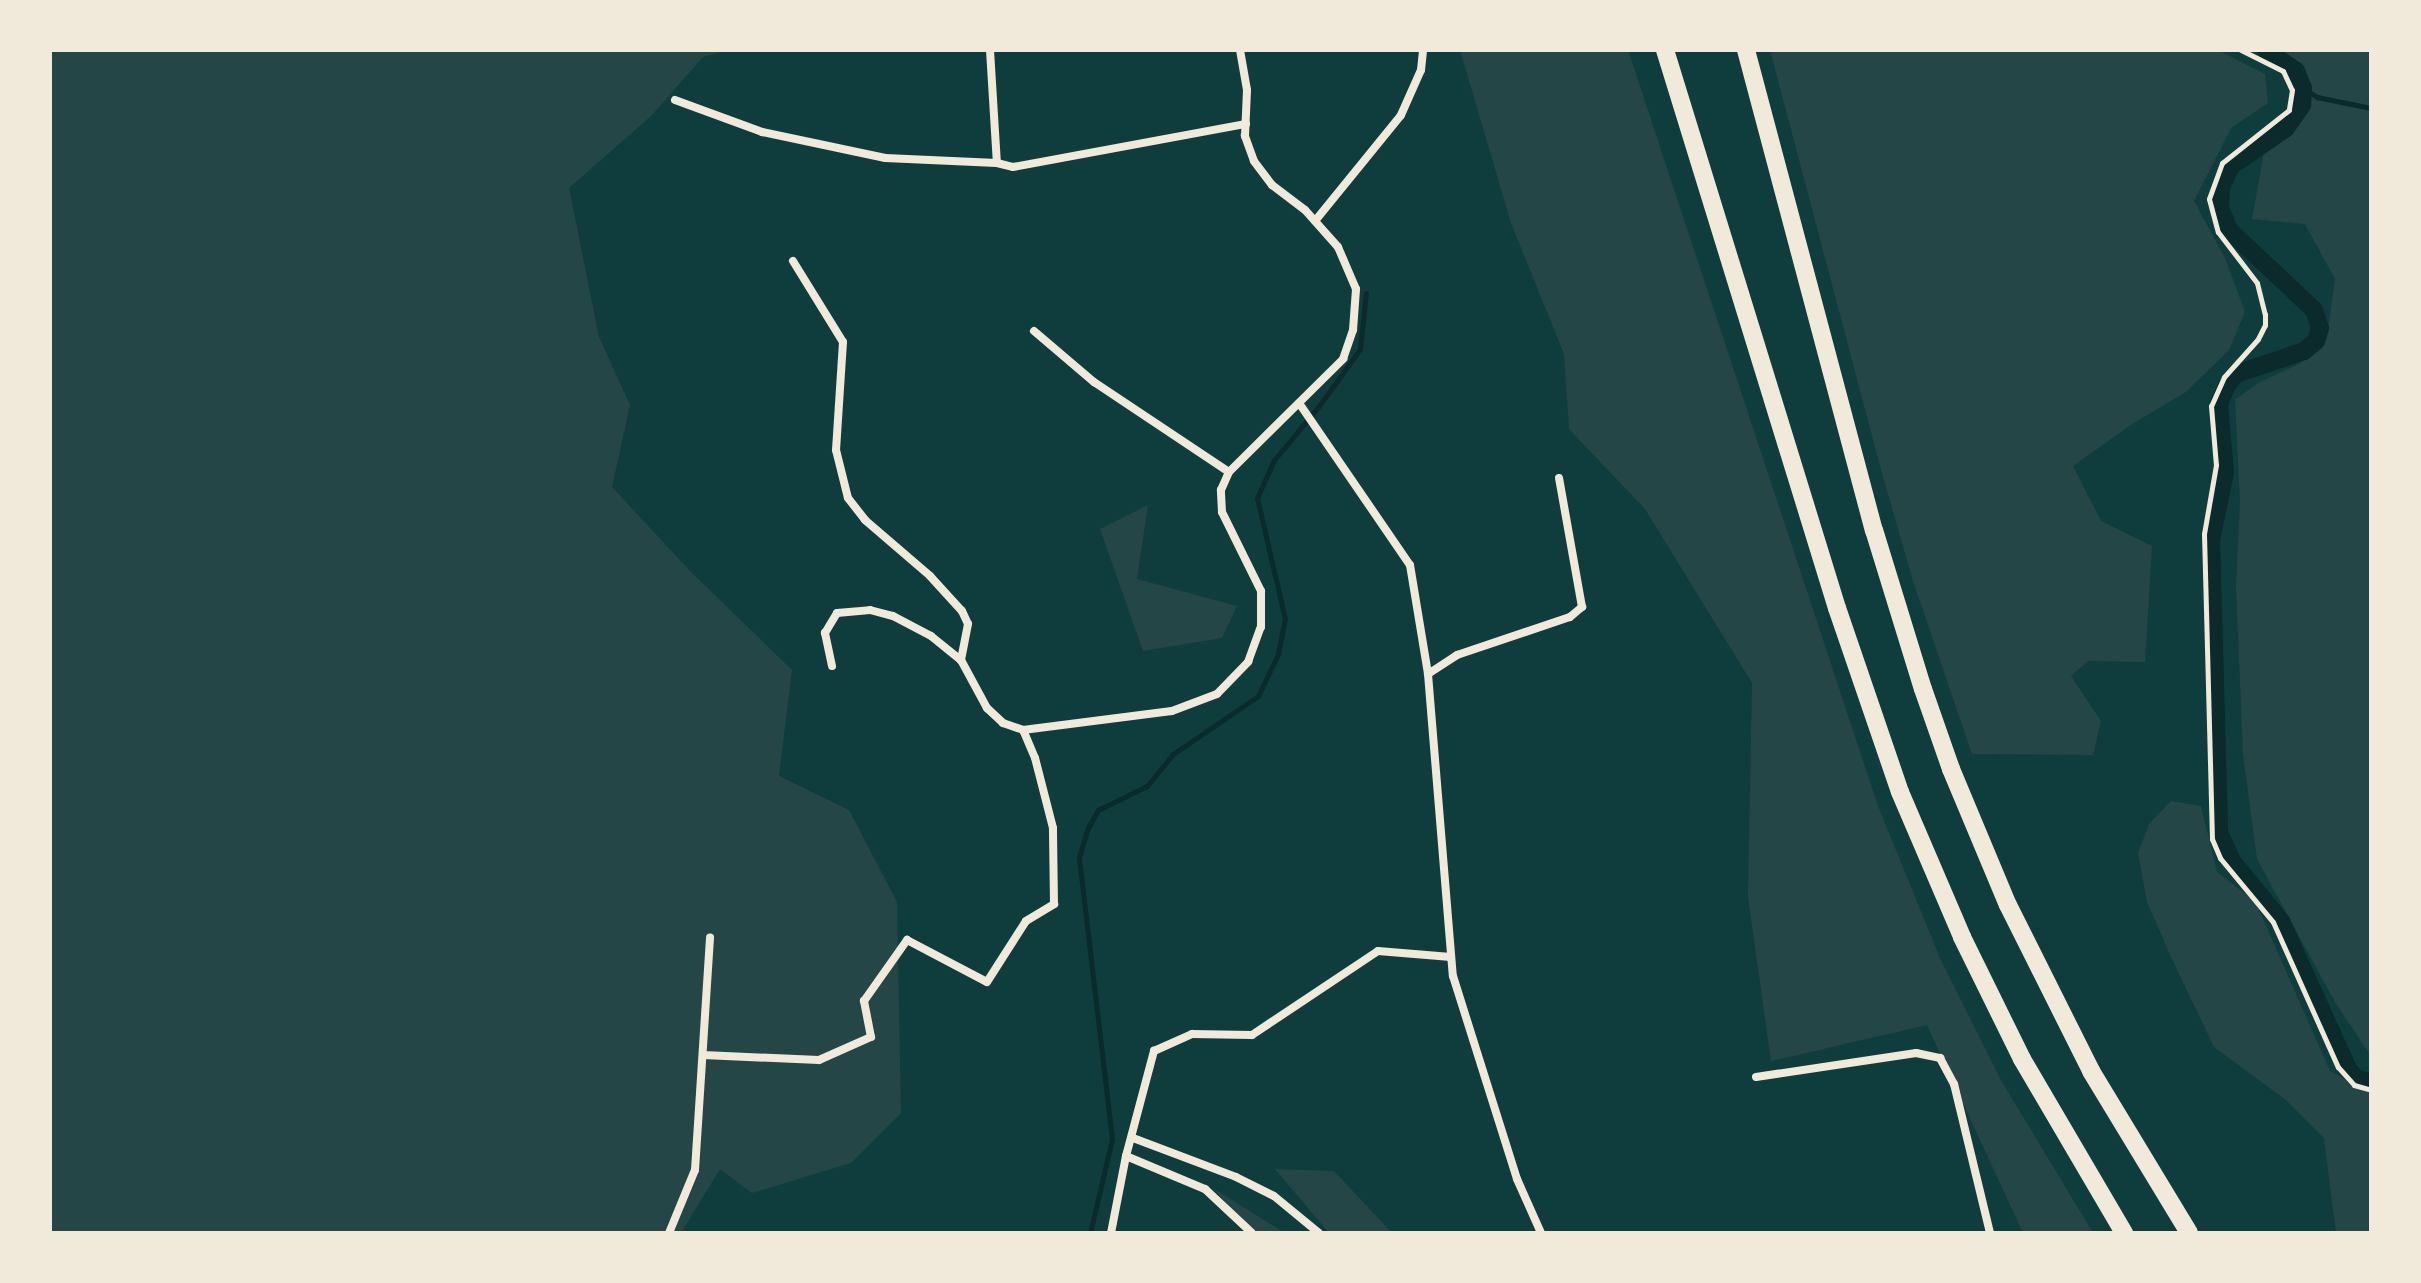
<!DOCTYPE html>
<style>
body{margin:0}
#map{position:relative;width:2421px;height:1283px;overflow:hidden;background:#0f3d3e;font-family:"Source Sans 3",sans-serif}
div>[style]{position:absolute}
.green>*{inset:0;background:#244646}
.stream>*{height:5px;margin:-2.5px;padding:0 2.5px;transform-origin:2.5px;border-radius:2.5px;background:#0a2a2b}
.canal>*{height:18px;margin:-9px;padding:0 9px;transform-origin:9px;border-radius:9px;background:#0a2a2b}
.service>*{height:5px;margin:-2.5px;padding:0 2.5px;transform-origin:2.5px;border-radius:2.5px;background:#f1e9da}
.minor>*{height:8px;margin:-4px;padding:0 4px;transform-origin:4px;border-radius:4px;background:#f1e9da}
.motorway>*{height:18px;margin:-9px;padding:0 9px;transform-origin:9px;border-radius:9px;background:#f1e9da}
span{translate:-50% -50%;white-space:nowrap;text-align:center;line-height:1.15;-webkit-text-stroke:6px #f1e9da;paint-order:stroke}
.frame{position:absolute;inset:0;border:52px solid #f1e9da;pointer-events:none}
</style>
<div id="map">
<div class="green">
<i style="clip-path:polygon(50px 50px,728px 50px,703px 57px,651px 116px,569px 188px,599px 337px,630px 405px,612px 487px,690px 571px,792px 670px,779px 776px,849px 810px,897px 902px,901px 1113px,851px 1163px,752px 1193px,720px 1169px,681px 1233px,50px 1233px)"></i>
<i style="clip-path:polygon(1460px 50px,1628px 50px,1878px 806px,1940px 958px,2002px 1082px,2093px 1233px,2023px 1233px,1927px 1025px,1771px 1061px,1748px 897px,1752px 683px,1645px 509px,1569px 429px,1564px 354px,1511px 223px)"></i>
<i style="clip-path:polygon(1770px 50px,2218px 50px,2265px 74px,2268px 103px,2231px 128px,2194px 201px,2225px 258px,2245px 312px,2229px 350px,2186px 392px,2132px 424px,2073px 466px,2101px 521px,2152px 546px,2145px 662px,2088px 661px,2071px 676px,2101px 721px,2093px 755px,1972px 754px,1913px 581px,1880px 466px)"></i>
<i style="clip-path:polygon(2266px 50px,2371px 50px,2371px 1056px,2335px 1002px,2257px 859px,2243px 754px,2236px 587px,2240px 502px,2235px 400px,2258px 383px,2301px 363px,2329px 323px,2335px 279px,2305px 224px,2252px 219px,2264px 152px,2297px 118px,2297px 85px)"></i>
<i style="clip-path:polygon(1148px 505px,1137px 579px,1237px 606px,1222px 638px,1143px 651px,1100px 529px)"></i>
<i style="clip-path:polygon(2171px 801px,2201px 806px,2217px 872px,2255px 901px,2330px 1071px,2371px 1093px,2371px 1233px,2336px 1233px,2324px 1138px,2286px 1100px,2214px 1047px,2171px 957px,2147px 902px,2138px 853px,2149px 824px)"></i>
<i style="clip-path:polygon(1275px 1169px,1334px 1171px,1392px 1233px,1329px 1233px)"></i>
<i style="clip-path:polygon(1213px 1188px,1285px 1233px,1251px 1233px)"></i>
</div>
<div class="stream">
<i style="left:2303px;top:88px;width:17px;rotate:33deg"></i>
<i style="left:2317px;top:97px;width:55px;rotate:11.5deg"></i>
<i style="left:1090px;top:1233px;width:97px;rotate:-76.8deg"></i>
<i style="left:1112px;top:1139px;width:284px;rotate:-96.7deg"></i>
<i style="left:1079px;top:857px;width:30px;rotate:-73deg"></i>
<i style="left:1088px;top:828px;width:21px;rotate:-61deg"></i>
<i style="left:1098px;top:810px;width:55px;rotate:-26.1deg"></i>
<i style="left:1147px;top:786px;width:41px;rotate:-50.9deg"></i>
<i style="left:1173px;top:754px;width:103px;rotate:-34.3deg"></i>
<i style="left:1258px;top:696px;width:47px;rotate:-64.5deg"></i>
<i style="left:1278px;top:654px;width:36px;rotate:-79deg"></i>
<i style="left:1285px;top:619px;width:124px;rotate:-103deg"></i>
<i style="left:1257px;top:498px;width:42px;rotate:-65.9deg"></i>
<i style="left:1274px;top:460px;width:70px;rotate:-50.2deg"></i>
<i style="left:1319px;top:406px;width:70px;rotate:-54.3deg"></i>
<i style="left:1360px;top:349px;width:56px;rotate:-83.9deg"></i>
</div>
<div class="canal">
<i style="left:2266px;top:50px;width:37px;rotate:35deg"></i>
<i style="left:2296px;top:71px;width:18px;rotate:68deg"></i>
<i style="left:2303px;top:88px;width:17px;rotate:93deg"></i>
<i style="left:2302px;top:105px;width:29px;rotate:125deg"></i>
<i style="left:2285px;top:129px;width:65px;rotate:145.6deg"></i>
<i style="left:2231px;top:166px;width:23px;rotate:115deg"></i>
<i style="left:2221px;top:187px;width:21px;rotate:93deg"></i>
<i style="left:2220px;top:208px;width:25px;rotate:67deg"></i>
<i style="left:2230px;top:231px;width:115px;rotate:43.2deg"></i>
<i style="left:2314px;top:310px;width:19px;rotate:72deg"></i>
<i style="left:2320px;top:328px;width:14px;rotate:107deg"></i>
<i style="left:2316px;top:341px;width:16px;rotate:140deg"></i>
<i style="left:2304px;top:351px;width:72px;rotate:161.3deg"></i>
<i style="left:2236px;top:374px;width:14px;rotate:129deg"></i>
<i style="left:2227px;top:385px;width:21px;rotate:113deg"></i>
<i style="left:2219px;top:404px;width:69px;rotate:85deg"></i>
<i style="left:2225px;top:473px;width:68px;rotate:101.8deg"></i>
<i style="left:2211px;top:540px;width:292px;rotate:88.4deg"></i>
<i style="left:2219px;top:832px;width:32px;rotate:66deg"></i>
<i style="left:2232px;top:861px;width:77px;rotate:50.8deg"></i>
<i style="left:2281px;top:921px;width:162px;rotate:65.6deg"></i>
<i style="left:2348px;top:1069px;width:12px;rotate:48deg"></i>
<i style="left:2356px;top:1078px;width:16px;rotate:18deg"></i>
</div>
<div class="service">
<i style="left:2241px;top:50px;width:47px;rotate:26.6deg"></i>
<i style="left:2283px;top:71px;width:21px;rotate:65deg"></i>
<i style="left:2292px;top:90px;width:20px;rotate:99deg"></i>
<i style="left:2289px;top:110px;width:85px;rotate:141.7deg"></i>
<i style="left:2222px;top:163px;width:38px;rotate:110deg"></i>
<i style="left:2209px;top:199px;width:34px;rotate:75deg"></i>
<i style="left:2218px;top:232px;width:64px;rotate:52.6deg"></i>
<i style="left:2257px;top:283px;width:32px;rotate:76deg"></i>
<i style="left:2265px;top:314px;width:11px;rotate:90deg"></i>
<i style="left:2265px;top:325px;width:16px;rotate:117deg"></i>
<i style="left:2258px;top:339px;width:51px;rotate:131.8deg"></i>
<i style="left:2224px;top:377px;width:32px;rotate:114deg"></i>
<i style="left:2211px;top:406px;width:59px;rotate:85.2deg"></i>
<i style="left:2216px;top:465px;width:70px;rotate:99.9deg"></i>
<i style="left:2204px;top:534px;width:305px;rotate:88.5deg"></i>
<i style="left:2212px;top:839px;width:21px;rotate:67deg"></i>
<i style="left:2220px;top:858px;width:83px;rotate:50.4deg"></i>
<i style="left:2273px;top:922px;width:159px;rotate:65.9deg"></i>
<i style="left:2338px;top:1067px;width:24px;rotate:48deg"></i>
<i style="left:2354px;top:1085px;width:18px;rotate:16deg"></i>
</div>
<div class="minor">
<i style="left:990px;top:50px;width:113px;rotate:86.5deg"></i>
<i style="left:675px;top:100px;width:93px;rotate:20.2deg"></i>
<i style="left:762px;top:132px;width:126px;rotate:11.9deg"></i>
<i style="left:885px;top:158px;width:112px;rotate:2.6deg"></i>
<i style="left:997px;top:163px;width:16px;rotate:14deg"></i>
<i style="left:1013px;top:167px;width:237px;rotate:-10.5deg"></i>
<i style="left:1315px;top:221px;width:136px;rotate:-50.9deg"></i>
<i style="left:1401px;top:115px;width:49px;rotate:-66deg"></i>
<i style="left:1421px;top:70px;width:20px;rotate:-84deg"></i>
<i style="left:793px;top:261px;width:95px;rotate:58.3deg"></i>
<i style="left:843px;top:342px;width:108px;rotate:93.7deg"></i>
<i style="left:836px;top:450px;width:49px;rotate:76deg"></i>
<i style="left:848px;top:498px;width:28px;rotate:52deg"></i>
<i style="left:865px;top:520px;width:86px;rotate:40.7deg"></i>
<i style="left:930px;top:576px;width:47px;rotate:47.6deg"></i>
<i style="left:962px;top:611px;width:14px;rotate:65deg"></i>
<i style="left:968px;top:624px;width:37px;rotate:101deg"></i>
<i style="left:1034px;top:331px;width:79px;rotate:40.4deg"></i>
<i style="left:1094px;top:382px;width:162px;rotate:33.7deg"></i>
<i style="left:1299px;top:403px;width:196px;rotate:55.6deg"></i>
<i style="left:1410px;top:565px;width:110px;rotate:80.6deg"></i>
<i style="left:1428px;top:674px;width:303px;rotate:85.3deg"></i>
<i style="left:1453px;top:976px;width:213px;rotate:72.5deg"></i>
<i style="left:1517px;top:1179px;width:59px;rotate:66deg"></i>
<i style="left:832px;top:666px;width:34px;rotate:-102deg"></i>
<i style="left:825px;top:633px;width:23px;rotate:-59deg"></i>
<i style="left:837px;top:613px;width:33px;rotate:-5deg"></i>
<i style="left:870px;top:610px;width:24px;rotate:15deg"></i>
<i style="left:893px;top:616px;width:43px;rotate:27.8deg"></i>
<i style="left:931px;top:636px;width:38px;rotate:39deg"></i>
<i style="left:961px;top:660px;width:55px;rotate:61.6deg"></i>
<i style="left:987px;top:708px;width:22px;rotate:43deg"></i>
<i style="left:1003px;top:723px;width:21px;rotate:19deg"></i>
<i style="left:1023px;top:730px;width:150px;rotate:-7.3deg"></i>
<i style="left:1172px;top:711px;width:48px;rotate:-20.7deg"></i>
<i style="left:1217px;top:694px;width:45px;rotate:-45.9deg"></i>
<i style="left:1248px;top:662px;width:37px;rotate:-70deg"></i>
<i style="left:1261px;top:627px;width:36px;rotate:-90deg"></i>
<i style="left:1261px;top:591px;width:88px;rotate:-116.3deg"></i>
<i style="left:1222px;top:512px;width:22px;rotate:-93deg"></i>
<i style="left:1221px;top:490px;width:20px;rotate:-66deg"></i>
<i style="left:1229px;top:472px;width:161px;rotate:-44.7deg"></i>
<i style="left:1343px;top:359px;width:31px;rotate:-71deg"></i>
<i style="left:1353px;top:330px;width:41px;rotate:-85.8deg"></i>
<i style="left:1356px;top:289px;width:46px;rotate:-113.2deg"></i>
<i style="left:1338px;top:247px;width:50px;rotate:-131.7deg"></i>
<i style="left:1305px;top:210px;width:41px;rotate:-142.9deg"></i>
<i style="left:1272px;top:185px;width:30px;rotate:-127deg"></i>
<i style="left:1254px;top:161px;width:27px;rotate:-110deg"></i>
<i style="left:1245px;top:136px;width:46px;rotate:-87.5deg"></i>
<i style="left:1247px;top:90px;width:41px;rotate:-99.9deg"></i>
<i style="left:1428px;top:674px;width:35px;rotate:-33deg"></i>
<i style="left:1457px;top:655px;width:119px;rotate:-18.6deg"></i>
<i style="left:1570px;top:617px;width:16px;rotate:-40deg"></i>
<i style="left:1582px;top:607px;width:131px;rotate:-100.1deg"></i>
<i style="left:703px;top:1055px;width:116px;rotate:2.5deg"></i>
<i style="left:819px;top:1060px;width:57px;rotate:-23.9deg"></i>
<i style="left:871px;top:1037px;width:37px;rotate:-101deg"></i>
<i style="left:864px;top:1001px;width:75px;rotate:-54.8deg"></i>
<i style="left:907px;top:940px;width:90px;rotate:27.7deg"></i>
<i style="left:987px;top:982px;width:72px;rotate:-57.4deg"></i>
<i style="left:1026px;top:921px;width:33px;rotate:-31deg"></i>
<i style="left:1054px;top:904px;width:76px;rotate:-90.8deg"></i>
<i style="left:1053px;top:828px;width:72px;rotate:-104.4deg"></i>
<i style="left:1035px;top:758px;width:30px;rotate:-113deg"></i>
<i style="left:1756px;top:1077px;width:162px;rotate:-8.5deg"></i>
<i style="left:1916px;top:1053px;width:25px;rotate:12deg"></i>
<i style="left:1940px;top:1058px;width:30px;rotate:62deg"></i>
<i style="left:1954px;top:1084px;width:153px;rotate:76.4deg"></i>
<i style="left:1133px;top:1138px;width:110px;rotate:20.7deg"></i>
<i style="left:1236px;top:1177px;width:42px;rotate:26.6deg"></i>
<i style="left:1274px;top:1196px;width:58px;rotate:39.4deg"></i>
<i style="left:1126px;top:1156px;width:86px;rotate:22.7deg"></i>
<i style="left:1205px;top:1189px;width:64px;rotate:43.1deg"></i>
<i style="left:669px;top:1233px;width:68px;rotate:-67.6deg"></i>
<i style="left:695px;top:1170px;width:233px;rotate:-86.3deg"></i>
<i style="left:1111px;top:1233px;width:78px;rotate:-79deg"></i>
<i style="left:1126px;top:1156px;width:109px;rotate:-75.1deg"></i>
<i style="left:1154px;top:1051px;width:42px;rotate:-24.1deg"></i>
<i style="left:1192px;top:1034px;width:60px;rotate:1deg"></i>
<i style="left:1252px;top:1035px;width:151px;rotate:-33.7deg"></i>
<i style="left:1378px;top:951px;width:73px;rotate:4.7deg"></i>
</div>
<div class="motorway">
<i style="left:1665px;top:50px;width:584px;rotate:72.87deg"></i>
<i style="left:1837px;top:608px;width:194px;rotate:71.1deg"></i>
<i style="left:1900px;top:792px;width:158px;rotate:66.8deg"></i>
<i style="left:1962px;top:937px;width:136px;rotate:63.8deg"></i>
<i style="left:2022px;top:1059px;width:202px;rotate:59.6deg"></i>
<i style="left:1746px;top:50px;width:497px;rotate:75.1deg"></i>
<i style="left:1874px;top:530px;width:166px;rotate:72.9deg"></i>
<i style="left:1923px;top:689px;width:85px;rotate:70.7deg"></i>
<i style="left:1951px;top:769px;width:147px;rotate:67.3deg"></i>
<i style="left:2008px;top:905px;width:186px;rotate:63.4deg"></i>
<i style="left:2091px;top:1071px;width:189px;rotate:58.8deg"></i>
</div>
<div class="frame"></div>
</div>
